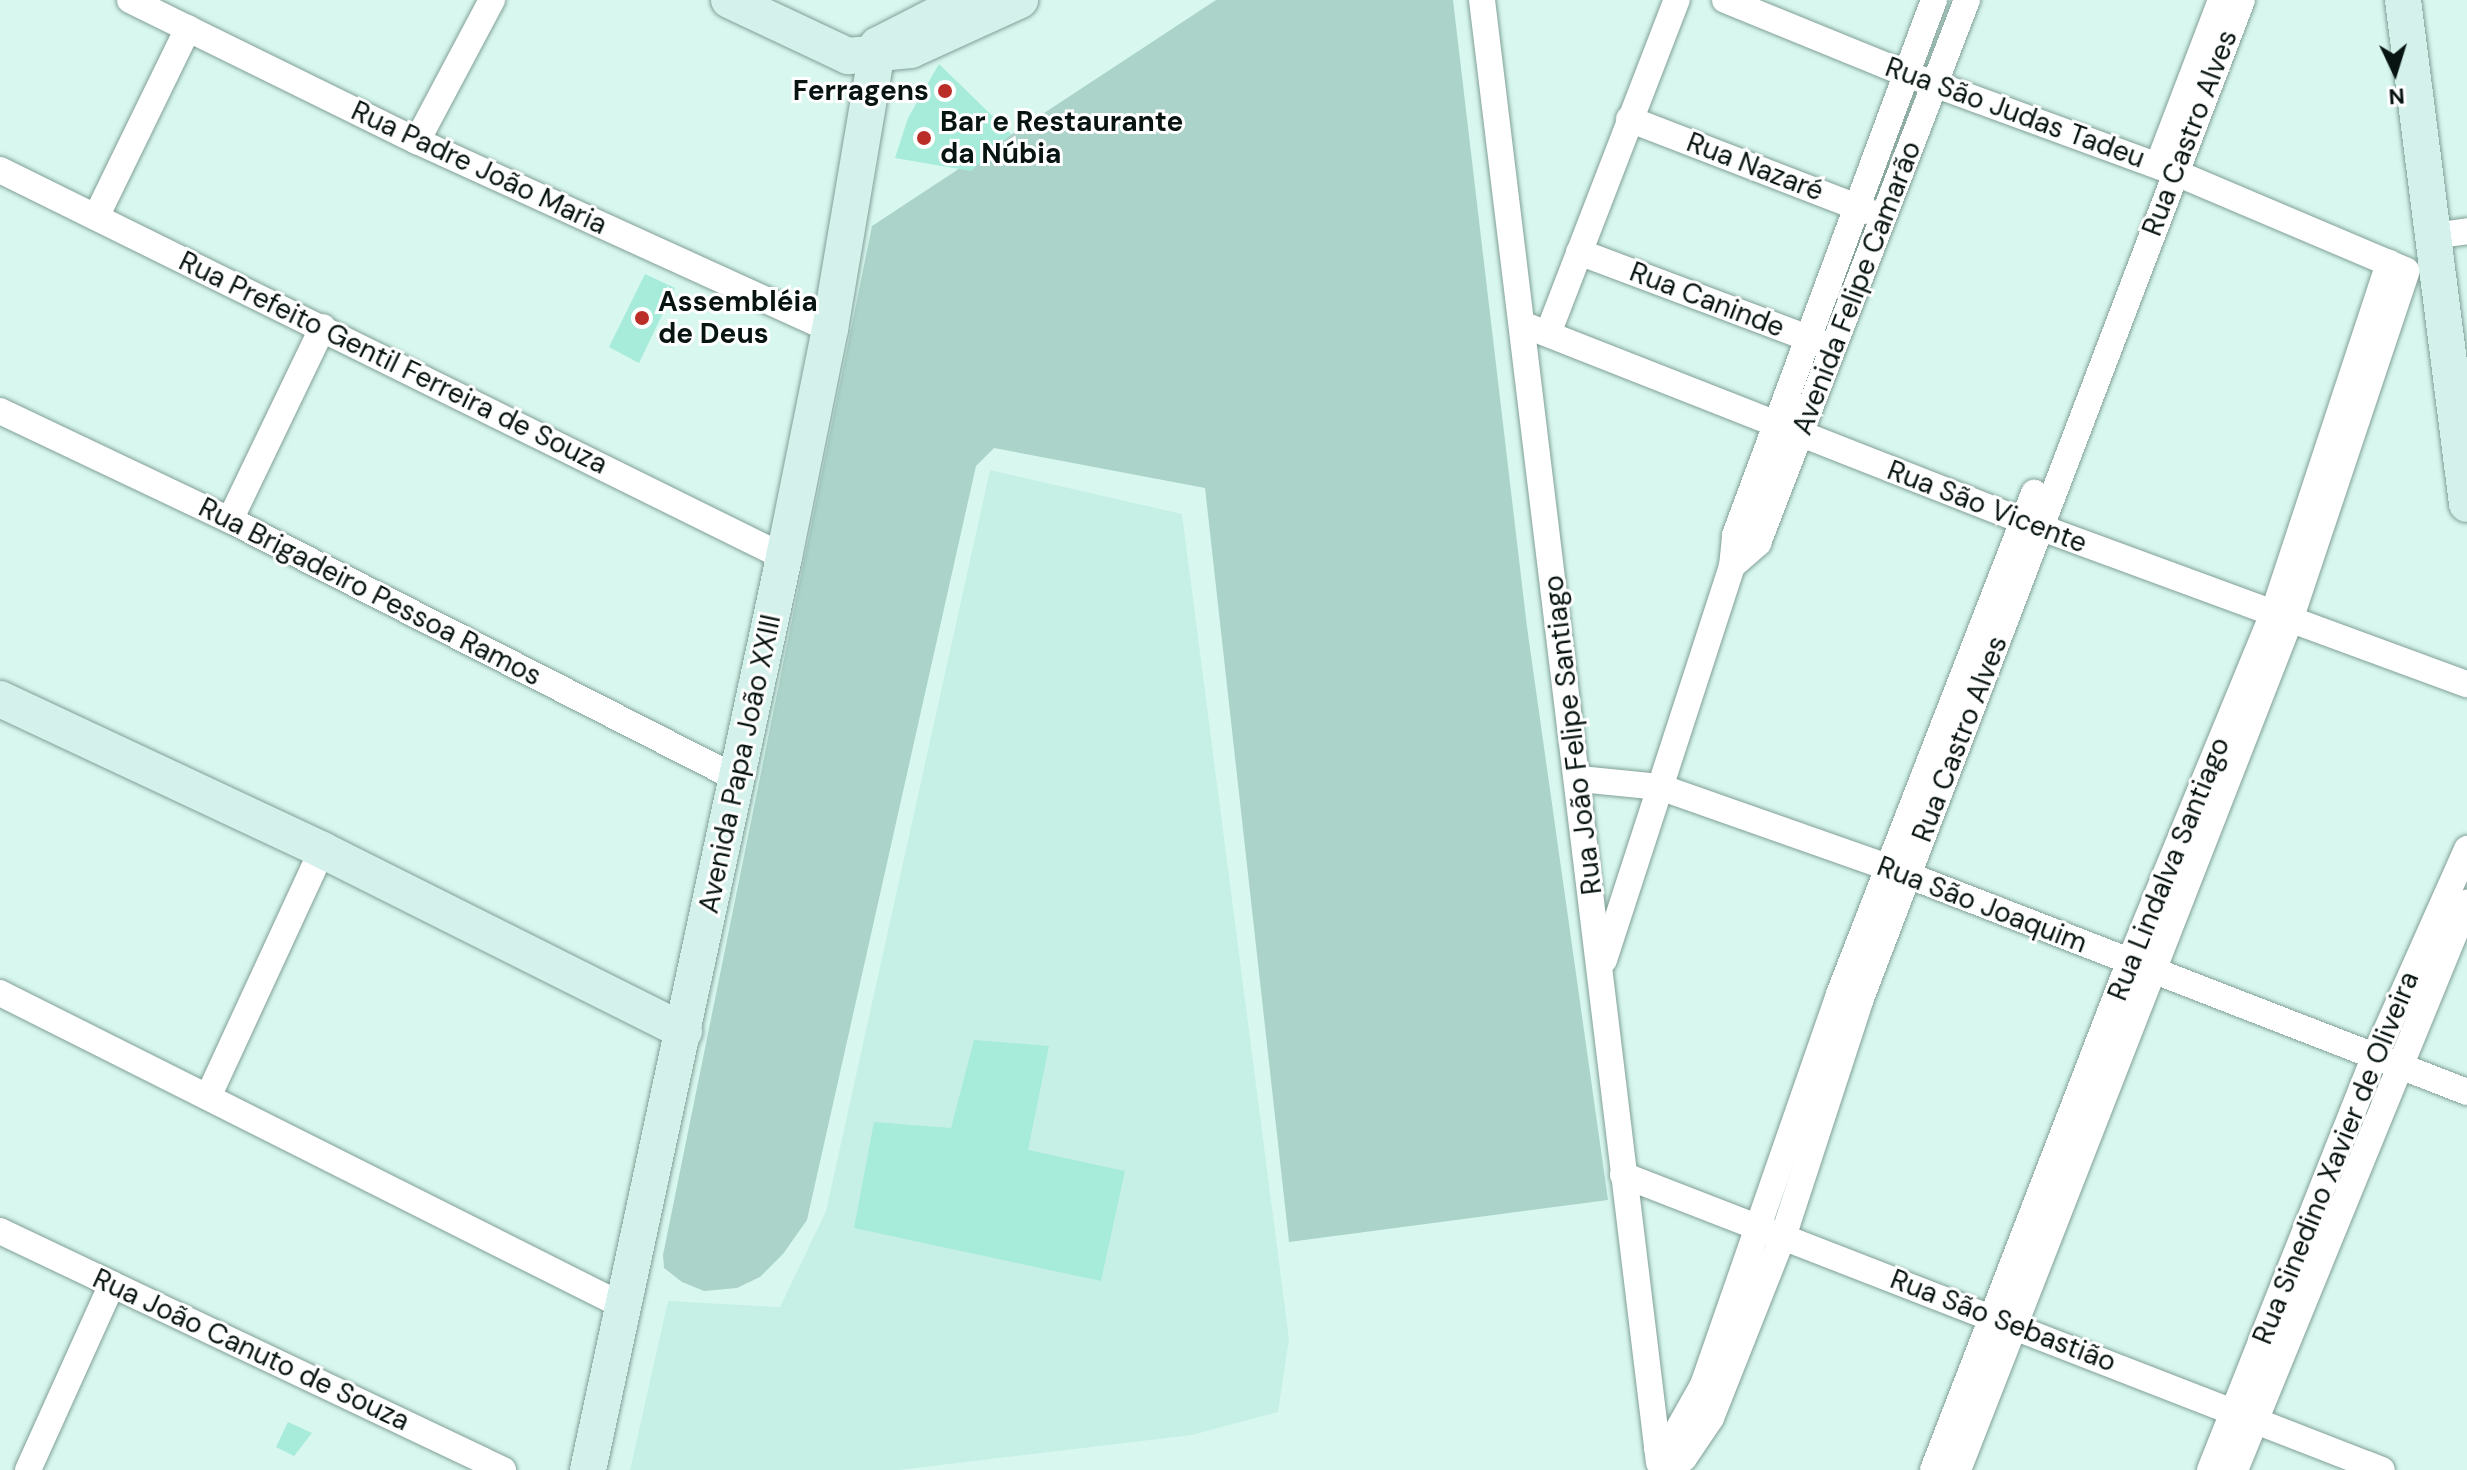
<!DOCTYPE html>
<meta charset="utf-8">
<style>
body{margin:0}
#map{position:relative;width:2467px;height:1470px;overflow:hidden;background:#d8f8ef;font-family:"DM Sans",sans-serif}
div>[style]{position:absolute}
.built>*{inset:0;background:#c6f0e5}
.green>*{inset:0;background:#abd3c9}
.building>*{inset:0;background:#a7ebda}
.roads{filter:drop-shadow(0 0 2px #819f97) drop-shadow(0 0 2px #819f97)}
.street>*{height:26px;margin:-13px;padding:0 13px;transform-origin:13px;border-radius:13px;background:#fff}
.secondary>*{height:36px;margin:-18px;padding:0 18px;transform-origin:18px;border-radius:18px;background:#d4f2eb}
.dots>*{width:22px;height:22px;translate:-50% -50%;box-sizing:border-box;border:4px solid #fff;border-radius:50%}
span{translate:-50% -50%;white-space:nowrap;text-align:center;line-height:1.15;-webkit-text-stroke:6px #fff;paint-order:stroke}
.poi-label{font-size:28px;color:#081411;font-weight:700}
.right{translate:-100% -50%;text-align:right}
.left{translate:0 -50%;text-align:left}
.street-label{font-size:28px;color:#081411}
.north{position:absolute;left:2355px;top:32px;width:80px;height:80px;-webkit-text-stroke:6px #fff;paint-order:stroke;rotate:176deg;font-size:22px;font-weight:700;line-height:32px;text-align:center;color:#081411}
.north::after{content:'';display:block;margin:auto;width:28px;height:36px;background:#081411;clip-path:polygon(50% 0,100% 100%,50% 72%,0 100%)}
</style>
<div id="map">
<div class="built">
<i style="clip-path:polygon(990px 470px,1182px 514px,1289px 1339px,1278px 1412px,1192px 1435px,899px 1470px,630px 1470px,668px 1301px,780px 1307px,826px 1211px)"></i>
</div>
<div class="green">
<i style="clip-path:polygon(1216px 0,1453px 0,1527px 627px,1608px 1200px,1289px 1242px,1205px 488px,994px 448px,976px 466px,807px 1220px,783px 1254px,760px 1277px,737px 1288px,704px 1291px,682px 1282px,664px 1268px,663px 1255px,872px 226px)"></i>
</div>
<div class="building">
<i style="clip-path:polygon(939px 64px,1011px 134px,971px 171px,895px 158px,908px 118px)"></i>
<i style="clip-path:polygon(645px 274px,675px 288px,639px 363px,609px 347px)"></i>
<i style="clip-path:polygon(974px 1040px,1049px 1046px,1028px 1150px,1125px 1171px,1101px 1281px,854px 1228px,874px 1122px,951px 1128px)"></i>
<i style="clip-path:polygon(288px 1422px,312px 1433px,294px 1456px,276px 1447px)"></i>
</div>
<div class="roads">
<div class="street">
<i style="left:130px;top:0;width:320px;rotate:26.2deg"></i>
<i style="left:417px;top:141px;width:454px;rotate:24.5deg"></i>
<i style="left:1482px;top:0;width:1473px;rotate:83.1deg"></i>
<i style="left:1725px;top:0;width:193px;rotate:22.2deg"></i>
<i style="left:1904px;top:73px;width:288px;rotate:20.1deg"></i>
<i style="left:2174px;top:172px;width:251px;rotate:23deg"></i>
<i style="left:1629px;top:119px;width:256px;rotate:21.1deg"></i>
<i style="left:417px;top:141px;width:160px;rotate:-62deg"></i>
<i style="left:2158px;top:165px;width:177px;rotate:-69.1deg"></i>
<i style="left:0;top:170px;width:874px;rotate:26.27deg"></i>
<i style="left:96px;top:217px;width:210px;rotate:-64deg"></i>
<i style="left:2433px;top:236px;width:34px;rotate:-8deg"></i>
<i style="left:1579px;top:252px;width:265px;rotate:20.6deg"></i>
<i style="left:1522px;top:324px;width:538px;rotate:21.47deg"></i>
<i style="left:2023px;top:521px;width:473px;rotate:20.2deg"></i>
<i style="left:1549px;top:331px;width:355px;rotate:-68.9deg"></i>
<i style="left:0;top:411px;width:255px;rotate:25.4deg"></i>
<i style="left:230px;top:520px;width:570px;rotate:27.01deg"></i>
<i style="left:230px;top:520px;width:214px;rotate:-64.3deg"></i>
<i style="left:1732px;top:566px;width:35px;rotate:-41deg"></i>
<i style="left:1758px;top:543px;width:582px;rotate:-68.95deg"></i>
<i style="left:1580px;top:779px;width:80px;rotate:5.7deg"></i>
<i style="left:1660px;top:787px;width:241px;rotate:19.4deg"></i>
<i style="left:1887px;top:867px;width:622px;rotate:21.2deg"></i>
<i style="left:1604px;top:960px;width:414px;rotate:-72deg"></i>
<i style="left:1732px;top:566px;width:31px;rotate:-84deg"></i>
<i style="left:1735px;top:535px;width:571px;rotate:-69.6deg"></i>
<i style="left:0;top:993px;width:699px;rotate:26.67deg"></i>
<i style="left:208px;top:1097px;width:272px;rotate:-65.2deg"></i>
<i style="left:1623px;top:1175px;width:814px;rotate:21.24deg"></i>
<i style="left:0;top:1231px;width:557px;rotate:25.41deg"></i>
<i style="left:1657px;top:1448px;width:24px;rotate:-38deg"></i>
<i style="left:1676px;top:1433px;width:55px;rotate:-60.6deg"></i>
<i style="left:1703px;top:1385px;width:414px;rotate:-70.8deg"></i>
<i style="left:1839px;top:994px;width:538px;rotate:-68.73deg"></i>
<i style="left:28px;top:1470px;width:204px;rotate:-65.7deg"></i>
<i style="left:1669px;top:1470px;width:19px;rotate:-39deg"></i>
<i style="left:1684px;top:1458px;width:48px;rotate:-56deg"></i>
<i style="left:1711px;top:1418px;width:198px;rotate:-68.4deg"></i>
<i style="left:1784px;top:1234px;width:245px;rotate:-71.9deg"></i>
<i style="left:1860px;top:1001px;width:1071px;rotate:-69.11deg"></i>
<i style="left:1933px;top:1470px;width:544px;rotate:-68.86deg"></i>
<i style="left:2129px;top:963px;width:378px;rotate:-67.6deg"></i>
<i style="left:2273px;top:614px;width:370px;rotate:-71.7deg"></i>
<i style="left:1958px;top:1470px;width:913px;rotate:-68.66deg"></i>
<i style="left:2290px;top:620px;width:368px;rotate:-71.5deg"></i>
<i style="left:2210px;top:1470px;width:443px;rotate:-68.3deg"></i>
<i style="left:2374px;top:1058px;width:229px;rotate:-66deg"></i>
<i style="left:2235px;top:1470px;width:613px;rotate:-67.75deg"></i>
</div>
<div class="secondary">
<i style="left:729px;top:0;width:132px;rotate:25.2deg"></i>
<i style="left:848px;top:56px;width:63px;rotate:-5.4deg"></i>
<i style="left:911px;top:50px;width:120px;rotate:-24.6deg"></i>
<i style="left:2403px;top:0;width:508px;rotate:82.76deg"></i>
<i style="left:0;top:699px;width:356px;rotate:25.1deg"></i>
<i style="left:322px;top:850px;width:405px;rotate:26.6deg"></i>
<i style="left:588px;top:1470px;width:934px;rotate:-77.88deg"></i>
<i style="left:784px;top:557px;width:233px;rotate:-78.6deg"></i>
<i style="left:830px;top:329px;width:288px;rotate:-80.4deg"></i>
<i style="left:878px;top:45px;width:99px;rotate:-27.1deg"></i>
</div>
</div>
<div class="dots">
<i style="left:945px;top:91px;background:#bb2d27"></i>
<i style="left:924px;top:138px;background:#bb2d27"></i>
<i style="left:642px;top:318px;background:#bb2d27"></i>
</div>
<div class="poi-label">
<span class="right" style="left:929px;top:91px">Ferragens</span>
<span class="left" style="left:940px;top:138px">Bar e Restaurante<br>da Núbia</span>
<span class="left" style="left:658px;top:318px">Assembléia<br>de Deus</span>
</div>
<div class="street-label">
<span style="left:2015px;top:113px;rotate:20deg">Rua São Judas Tadeu</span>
<span style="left:2190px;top:133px;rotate:-69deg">Rua Castro Alves</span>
<span style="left:1755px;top:167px;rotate:21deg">Rua Nazaré</span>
<span style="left:479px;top:168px;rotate:25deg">Rua Padre João Maria</span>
<span style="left:1857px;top:288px;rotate:-69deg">Avenida Felipe Camarão</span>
<span style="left:1707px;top:300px;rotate:21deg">Rua Caninde</span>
<span style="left:393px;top:363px;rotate:26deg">Rua Prefeito Gentil Ferreira de Souza</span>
<span style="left:1987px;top:507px;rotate:21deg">Rua São Vicente</span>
<span style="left:370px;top:592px;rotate:27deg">Rua Brigadeiro Pessoa Ramos</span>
<span style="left:1573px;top:735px;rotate:-97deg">Rua João Felipe Santiago</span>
<span style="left:1960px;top:739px;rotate:-69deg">Rua Castro Alves</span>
<span style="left:740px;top:764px;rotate:-78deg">Avenida Papa João XXIII</span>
<span style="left:2169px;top:869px;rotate:-68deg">Rua Lindalva Santiago</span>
<span style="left:1982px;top:905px;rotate:21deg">Rua São Joaquim</span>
<span style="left:2336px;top:1158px;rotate:-68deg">Rua Sinedino Xavier de Oliveira</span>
<span style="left:2003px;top:1321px;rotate:21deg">Rua São Sebastião</span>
<span style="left:251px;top:1350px;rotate:25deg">Rua João Canuto de Souza</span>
</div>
<div class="north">N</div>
</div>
